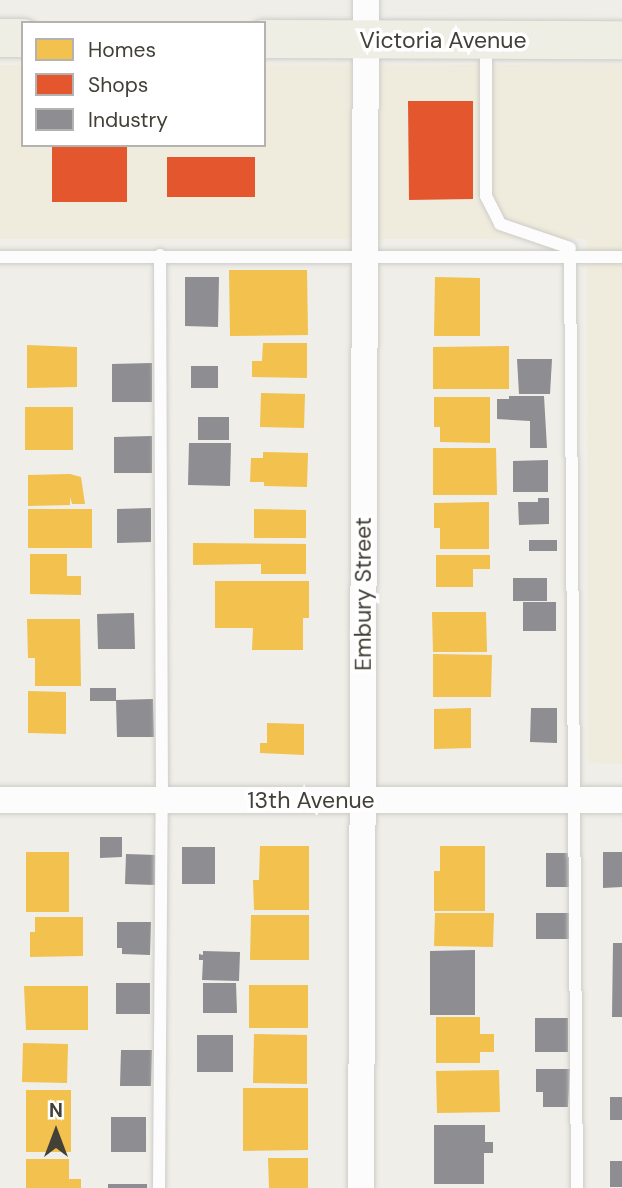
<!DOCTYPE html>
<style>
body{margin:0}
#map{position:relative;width:622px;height:1188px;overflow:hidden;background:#efeee9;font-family:"DM Sans",sans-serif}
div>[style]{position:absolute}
.commercial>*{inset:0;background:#f0ecdd}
.homes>*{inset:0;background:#f2c14e}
.shops>*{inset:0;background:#e4572e}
.industry>*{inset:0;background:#8d8d92}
.roads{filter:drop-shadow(0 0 2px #cdccc7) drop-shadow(0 0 2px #cdccc7)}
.service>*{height:12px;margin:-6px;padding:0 6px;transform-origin:6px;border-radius:6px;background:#fdfcfc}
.minor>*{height:26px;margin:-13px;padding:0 13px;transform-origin:13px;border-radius:13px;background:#fdfcfc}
.primary>*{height:38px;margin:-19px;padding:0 19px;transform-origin:19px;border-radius:19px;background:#efeee5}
span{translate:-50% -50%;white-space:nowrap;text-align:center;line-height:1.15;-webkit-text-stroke:7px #fff;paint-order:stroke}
.street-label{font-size:23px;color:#434037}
.legend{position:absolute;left:21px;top:21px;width:245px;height:126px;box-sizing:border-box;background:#fff;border:2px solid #b4b3af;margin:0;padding:9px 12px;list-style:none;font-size:21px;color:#434037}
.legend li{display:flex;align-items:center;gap:14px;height:35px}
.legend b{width:35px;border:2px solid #b4b3af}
.north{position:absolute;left:21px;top:1097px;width:70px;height:70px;-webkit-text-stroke:5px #fff;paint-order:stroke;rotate:0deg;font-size:19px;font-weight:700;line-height:28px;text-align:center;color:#434037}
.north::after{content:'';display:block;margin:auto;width:24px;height:32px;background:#434037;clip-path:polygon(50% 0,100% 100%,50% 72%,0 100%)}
</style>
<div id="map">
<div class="commercial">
<i style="clip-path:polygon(0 65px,23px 65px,23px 145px,264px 145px,264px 65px,622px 65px,622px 764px,588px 763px,587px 239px,0 239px)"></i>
</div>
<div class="homes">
<i style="clip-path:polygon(229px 270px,307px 270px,308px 335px,230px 336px)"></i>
<i style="clip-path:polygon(435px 277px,480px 278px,480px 336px,434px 336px)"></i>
<i style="clip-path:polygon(263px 343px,307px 343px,307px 378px,252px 377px,252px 361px,262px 361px)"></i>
<i style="clip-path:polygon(27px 345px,77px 347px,77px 387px,27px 388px)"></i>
<i style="clip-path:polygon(509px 346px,509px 389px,433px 389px,433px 347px)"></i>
<i style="clip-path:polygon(261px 393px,305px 394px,304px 428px,260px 427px)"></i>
<i style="clip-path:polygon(434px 397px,490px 397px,490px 443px,440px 442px,440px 427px,434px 427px)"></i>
<i style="clip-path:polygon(25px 407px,73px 407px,73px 450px,25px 450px)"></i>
<i style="clip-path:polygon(433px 448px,496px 448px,497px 495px,433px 495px)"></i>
<i style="clip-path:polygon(263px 452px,308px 453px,307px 487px,264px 486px,264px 482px,250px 482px,251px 458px,263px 458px)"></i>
<i style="clip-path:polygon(70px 474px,81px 477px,85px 504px,72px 504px,70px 497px,70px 505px,28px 506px,28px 475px)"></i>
<i style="clip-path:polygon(489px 502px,489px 549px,440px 549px,440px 528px,434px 528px,434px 503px)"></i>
<i style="clip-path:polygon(28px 509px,92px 509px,92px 548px,28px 548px)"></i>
<i style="clip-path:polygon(254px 509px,306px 510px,306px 538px,254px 538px)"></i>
<i style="clip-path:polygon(193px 543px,306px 544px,306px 574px,261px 574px,261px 564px,193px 565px)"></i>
<i style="clip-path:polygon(30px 554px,67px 554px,67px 576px,81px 576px,81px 595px,30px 594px)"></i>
<i style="clip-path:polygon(436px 555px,490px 555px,490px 569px,473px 569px,473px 587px,436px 587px)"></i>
<i style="clip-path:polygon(215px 581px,309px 581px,309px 618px,303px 618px,303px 650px,252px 650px,253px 628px,215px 628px)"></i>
<i style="clip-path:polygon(432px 612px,486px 612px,487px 652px,433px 652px)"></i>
<i style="clip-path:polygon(27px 619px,80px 619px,81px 686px,35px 686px,35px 658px,28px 658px)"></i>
<i style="clip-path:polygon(433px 654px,492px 655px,491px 697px,433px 697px)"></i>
<i style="clip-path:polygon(28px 691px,66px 692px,66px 734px,28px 733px)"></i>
<i style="clip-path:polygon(471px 708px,471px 748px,434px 749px,434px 709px)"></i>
<i style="clip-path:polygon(267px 723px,304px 724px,304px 755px,260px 753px,260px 743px,267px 743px)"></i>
<i style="clip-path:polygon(260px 846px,309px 846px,309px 910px,254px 910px,253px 880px,259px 880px)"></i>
<i style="clip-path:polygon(440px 846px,485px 846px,485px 911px,434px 911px,434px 871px,440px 871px)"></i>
<i style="clip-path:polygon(26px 852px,69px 852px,69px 912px,26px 912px)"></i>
<i style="clip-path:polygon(435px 913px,494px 913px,493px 947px,434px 946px)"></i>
<i style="clip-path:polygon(251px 915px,309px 915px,309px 960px,250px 960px)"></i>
<i style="clip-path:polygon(35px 917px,83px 917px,83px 956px,30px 957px,30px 932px,35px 932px)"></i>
<i style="clip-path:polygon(249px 985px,308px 985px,308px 1028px,249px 1028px)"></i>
<i style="clip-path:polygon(24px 986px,88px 986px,88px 1030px,26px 1030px)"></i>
<i style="clip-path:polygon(436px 1017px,480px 1017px,480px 1034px,494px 1034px,494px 1052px,480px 1052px,480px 1063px,436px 1063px)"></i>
<i style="clip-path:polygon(254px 1034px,307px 1035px,307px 1084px,253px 1083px)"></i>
<i style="clip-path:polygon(23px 1043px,68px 1044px,67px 1083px,22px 1082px)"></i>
<i style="clip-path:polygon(499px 1070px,500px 1112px,437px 1113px,436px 1071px)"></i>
<i style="clip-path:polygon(243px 1088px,308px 1088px,308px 1150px,243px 1151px)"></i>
<i style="clip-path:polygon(26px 1090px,71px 1090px,71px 1152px,26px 1152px)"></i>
<i style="clip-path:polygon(268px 1158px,308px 1158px,308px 1188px,269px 1188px)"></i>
<i style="clip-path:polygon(26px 1159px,69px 1159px,69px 1179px,81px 1179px,81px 1188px,26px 1188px)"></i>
</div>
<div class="shops">
<i style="clip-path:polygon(408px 101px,473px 101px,473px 199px,409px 200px)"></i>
<i style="clip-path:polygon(52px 145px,127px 145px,127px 202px,52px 202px)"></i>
<i style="clip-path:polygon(167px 157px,255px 157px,255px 197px,167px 197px)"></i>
</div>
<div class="industry">
<i style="clip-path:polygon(185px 277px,219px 277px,218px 327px,185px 326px)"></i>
<i style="clip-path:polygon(517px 359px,552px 359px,550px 394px,519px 394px)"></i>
<i style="clip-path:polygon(152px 363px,152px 402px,112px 402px,112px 364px)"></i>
<i style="clip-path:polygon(191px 366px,218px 366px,218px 388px,191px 388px)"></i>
<i style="clip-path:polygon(509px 396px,544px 396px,547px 448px,530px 448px,530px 421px,497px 419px,497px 399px,509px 399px)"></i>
<i style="clip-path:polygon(198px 417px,229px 417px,229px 440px,198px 440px)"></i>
<i style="clip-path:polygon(152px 436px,152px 473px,114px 473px,114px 437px)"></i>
<i style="clip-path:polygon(189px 443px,231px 443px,230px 486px,188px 485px)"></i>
<i style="clip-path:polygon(548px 460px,548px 492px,513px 492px,513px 461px)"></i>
<i style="clip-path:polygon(538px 498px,549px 498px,549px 524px,519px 525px,518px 502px,538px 502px)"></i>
<i style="clip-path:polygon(151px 508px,151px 542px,117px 543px,117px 509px)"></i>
<i style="clip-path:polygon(529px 540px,557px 540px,557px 551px,529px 551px)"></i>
<i style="clip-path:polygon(513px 578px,547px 578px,547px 601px,513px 601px)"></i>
<i style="clip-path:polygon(523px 602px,556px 602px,556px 631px,523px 631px)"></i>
<i style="clip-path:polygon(134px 613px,135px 649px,98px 649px,97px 614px)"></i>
<i style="clip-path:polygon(90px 688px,116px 688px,116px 701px,90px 701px)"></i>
<i style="clip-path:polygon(153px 699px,154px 737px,117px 737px,116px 700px)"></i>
<i style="clip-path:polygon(531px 708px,557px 708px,557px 743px,530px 742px)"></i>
<i style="clip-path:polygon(100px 837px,122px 837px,122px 857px,100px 858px)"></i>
<i style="clip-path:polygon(182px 847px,215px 847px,215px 884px,182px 884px)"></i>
<i style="clip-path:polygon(603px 852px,622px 852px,622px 887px,603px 888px)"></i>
<i style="clip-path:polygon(546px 853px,573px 853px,573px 887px,546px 887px)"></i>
<i style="clip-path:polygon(126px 854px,156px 855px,155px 885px,125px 884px)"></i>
<i style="clip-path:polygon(536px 913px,570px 913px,570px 939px,536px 939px)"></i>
<i style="clip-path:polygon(117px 922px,151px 922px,150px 955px,122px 954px,122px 948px,117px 948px)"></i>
<i style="clip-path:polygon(613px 943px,622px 943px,622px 1017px,612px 1017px)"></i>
<i style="clip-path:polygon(475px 950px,475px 1015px,430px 1015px,430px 951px)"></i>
<i style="clip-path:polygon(203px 951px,240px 952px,239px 981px,202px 980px,203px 960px,199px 960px,199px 954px,203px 955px)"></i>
<i style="clip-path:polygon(116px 983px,150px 983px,150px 1014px,116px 1014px)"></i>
<i style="clip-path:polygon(203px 983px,236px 983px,237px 1013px,203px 1013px)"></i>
<i style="clip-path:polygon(535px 1018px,568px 1018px,568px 1052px,535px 1052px)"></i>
<i style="clip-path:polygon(197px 1035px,233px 1035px,233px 1072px,197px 1072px)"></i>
<i style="clip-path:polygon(121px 1050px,152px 1050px,151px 1086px,120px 1086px)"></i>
<i style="clip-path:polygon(536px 1069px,570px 1069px,568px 1107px,543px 1107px,543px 1092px,536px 1092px)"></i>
<i style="clip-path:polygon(610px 1097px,622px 1097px,622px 1120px,610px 1120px)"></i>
<i style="clip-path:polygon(111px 1117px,146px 1117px,146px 1152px,111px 1152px)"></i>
<i style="clip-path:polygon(434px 1125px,485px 1125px,485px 1142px,493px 1142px,493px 1153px,484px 1153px,484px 1184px,434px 1184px)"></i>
<i style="clip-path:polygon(610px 1161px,622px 1161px,622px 1187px,610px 1187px)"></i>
<i style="clip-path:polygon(108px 1184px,147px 1184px,147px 1188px,108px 1188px)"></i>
</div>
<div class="roads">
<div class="service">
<i style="left:486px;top:43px;width:153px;rotate:90deg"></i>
<i style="left:486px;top:196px;width:31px;rotate:63deg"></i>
<i style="left:500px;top:224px;width:74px;rotate:18.9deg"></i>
<i style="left:570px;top:256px;width:932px;rotate:89.57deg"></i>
<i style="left:0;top:257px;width:622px"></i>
<i style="left:159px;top:1188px;width:388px;rotate:-89.6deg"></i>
<i style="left:162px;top:800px;width:545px;rotate:-90.21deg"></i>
</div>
<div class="minor">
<i style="left:0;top:800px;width:622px"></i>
<i style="left:361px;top:1188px;width:1188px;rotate:-89.76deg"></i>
</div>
<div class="primary">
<i style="left:0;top:38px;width:23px"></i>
<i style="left:264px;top:39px;width:358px;rotate:0.2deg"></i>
</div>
</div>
<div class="street-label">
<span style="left:443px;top:40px">Victoria Avenue</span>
<span style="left:363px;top:594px;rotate:-90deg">Embury Street</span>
<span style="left:311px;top:800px">13th Avenue</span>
</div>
<ul class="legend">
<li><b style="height:19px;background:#f2c14e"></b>Homes</li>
<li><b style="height:19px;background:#e4572e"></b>Shops</li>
<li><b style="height:19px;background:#8d8d92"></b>Industry</li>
</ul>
<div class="north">N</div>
</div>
